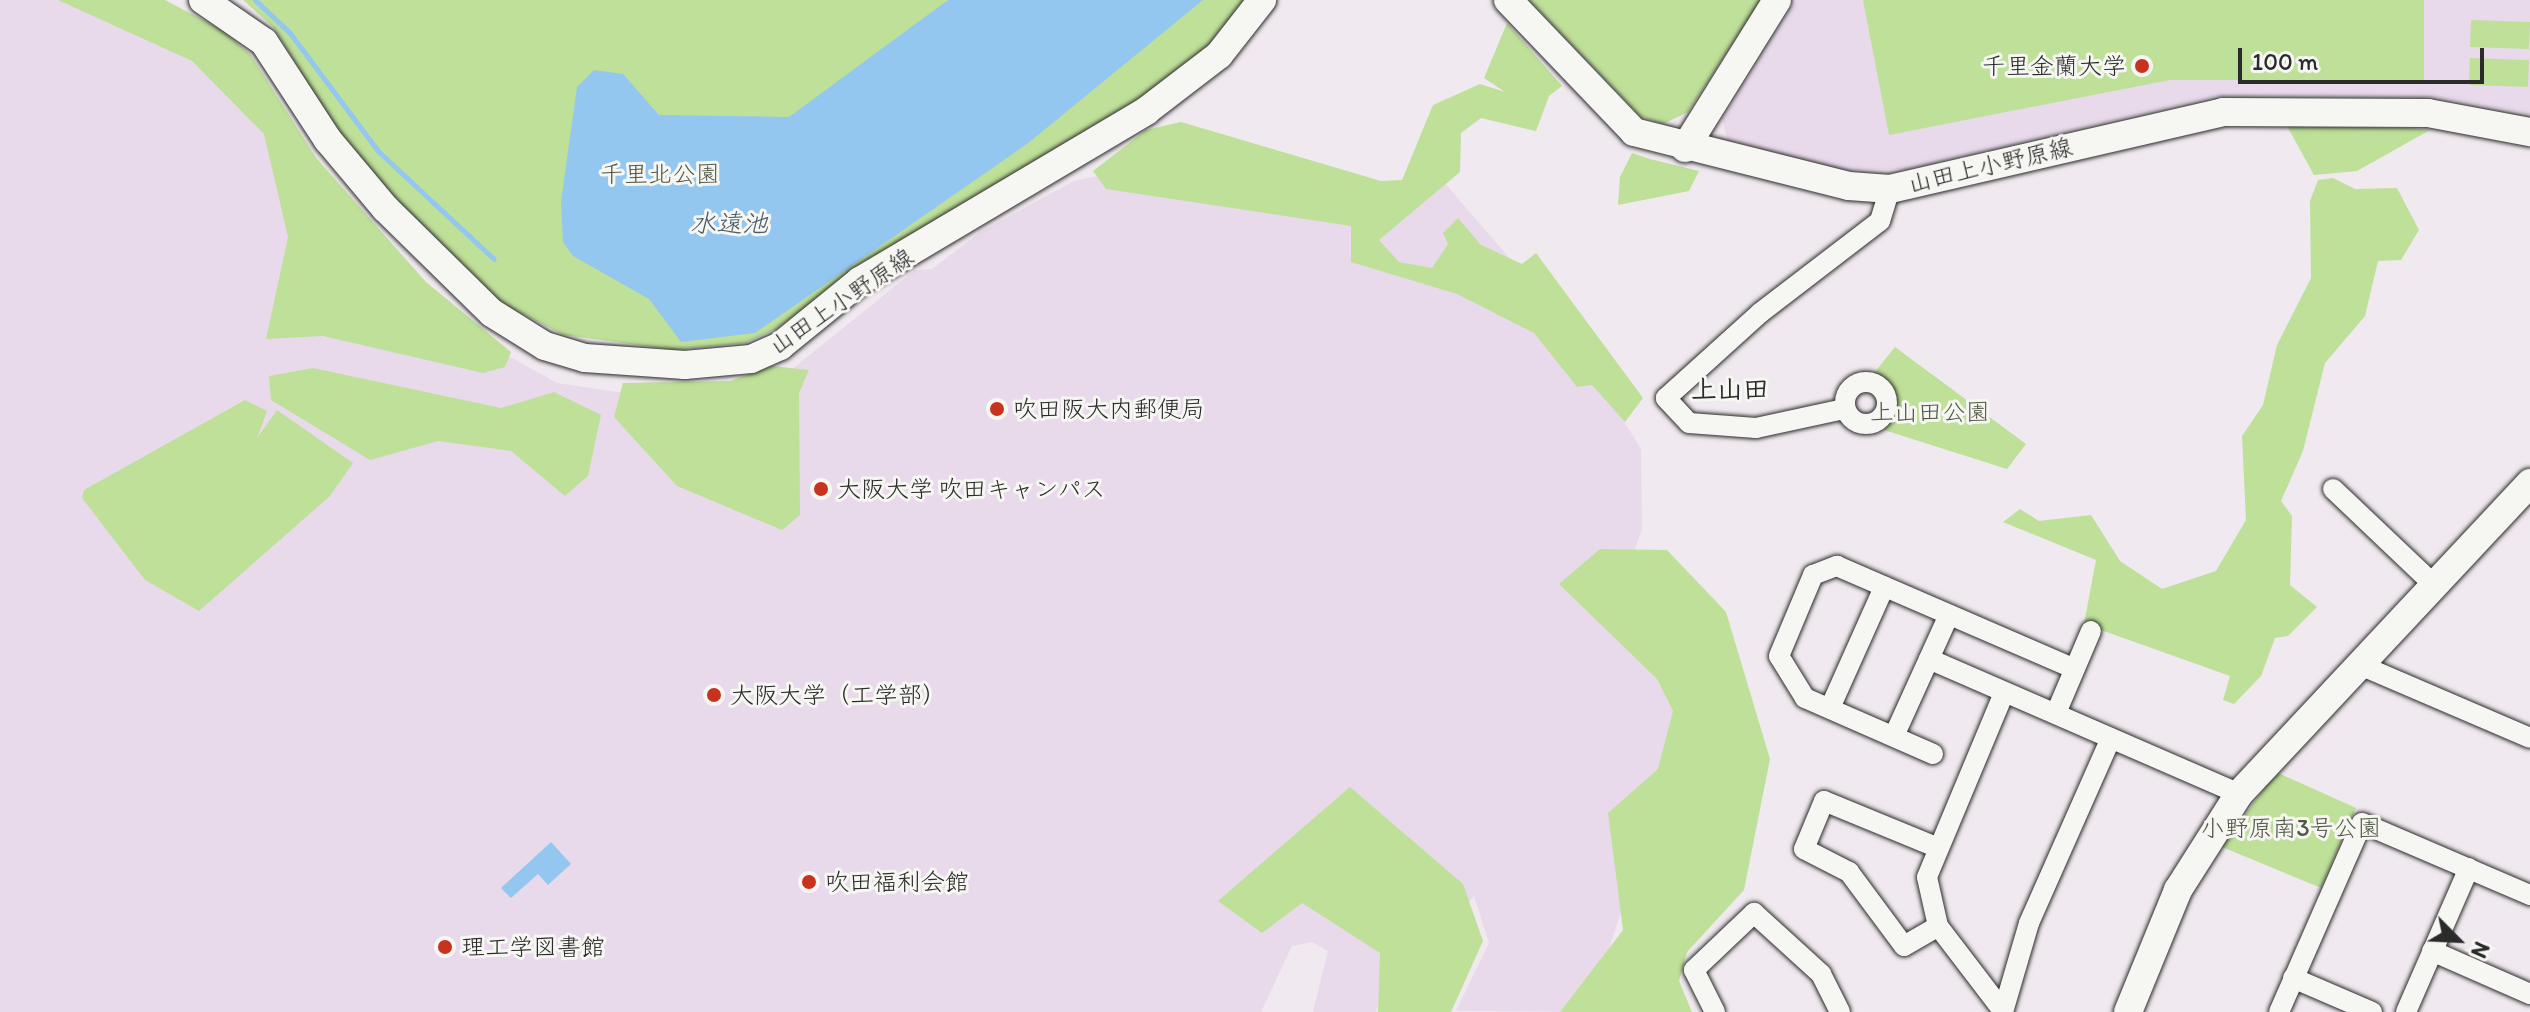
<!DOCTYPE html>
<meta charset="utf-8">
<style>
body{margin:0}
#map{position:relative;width:2530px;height:1012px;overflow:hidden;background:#f0e9ef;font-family:Itim,"Klee One",sans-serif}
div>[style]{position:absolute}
.built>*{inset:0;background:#e9daeb}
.green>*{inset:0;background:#bee099}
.water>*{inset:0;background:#94c7f0}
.stream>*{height:5px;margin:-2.5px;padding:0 2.5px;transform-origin:2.5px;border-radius:2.5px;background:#94c7f0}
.roads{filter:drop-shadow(0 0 2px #2b2b2b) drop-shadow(0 0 2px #2b2b2b)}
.street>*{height:20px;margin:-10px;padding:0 10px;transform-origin:10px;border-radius:10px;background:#f6f6f2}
.street>.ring{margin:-10px;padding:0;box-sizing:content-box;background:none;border:20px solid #f6f6f2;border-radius:50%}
.secondary>*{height:28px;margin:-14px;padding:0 14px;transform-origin:14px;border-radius:14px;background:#f6f6f2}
.dots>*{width:22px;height:22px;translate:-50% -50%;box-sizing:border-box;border:4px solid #f6f6f2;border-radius:50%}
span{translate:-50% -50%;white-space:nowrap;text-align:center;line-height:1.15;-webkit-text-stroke:6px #f6f6f2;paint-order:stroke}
.poi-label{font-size:24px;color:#2b2b2b}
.right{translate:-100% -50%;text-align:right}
.left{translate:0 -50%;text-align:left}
.street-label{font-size:24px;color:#2b2b2b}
.park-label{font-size:24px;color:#505846}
.water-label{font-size:26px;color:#4a5a66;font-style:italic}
.neighbourhood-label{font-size:26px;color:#2b2b2b;font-weight:700}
.north{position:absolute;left:2418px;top:900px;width:80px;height:80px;-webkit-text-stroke:6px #f6f6f2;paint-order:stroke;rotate:114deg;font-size:22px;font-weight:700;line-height:32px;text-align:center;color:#2b2b2b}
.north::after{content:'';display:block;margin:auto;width:28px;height:36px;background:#2b2b2b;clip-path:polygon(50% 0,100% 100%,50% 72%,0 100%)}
.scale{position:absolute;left:2238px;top:48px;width:246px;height:36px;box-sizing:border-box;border:4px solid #2b2b2b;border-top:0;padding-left:10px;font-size:24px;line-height:28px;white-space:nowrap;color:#2b2b2b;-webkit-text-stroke:6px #f6f6f2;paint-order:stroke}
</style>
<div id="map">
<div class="built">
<i style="clip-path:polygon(0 0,67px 0,192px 61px,462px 330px,557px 383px,638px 395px,776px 382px,915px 270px,932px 269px,980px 232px,1074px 181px,1147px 165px,1391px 195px,1443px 181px,1561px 318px,1641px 449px,1642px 529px,1615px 607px,1693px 692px,1598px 982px,1573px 1012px,1456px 1011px,1489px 943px,1474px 896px,1416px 965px,1393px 965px,1376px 1012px,1313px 1012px,1328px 951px,1312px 942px,1292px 946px,1261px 1012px,0 1012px)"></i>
<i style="clip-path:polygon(1796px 0,2530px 0,2530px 114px,2435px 97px,2216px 96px,1907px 169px,1843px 170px,1728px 141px,1722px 120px)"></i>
</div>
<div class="green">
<i style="clip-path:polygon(58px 0,165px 0,222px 30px,250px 54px,317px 159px,426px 282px,511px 352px,505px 367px,483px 373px,323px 336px,266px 339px,288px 237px,264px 134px,192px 61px)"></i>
<i style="clip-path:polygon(243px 0,1244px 0,1207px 47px,1139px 100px,875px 257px,776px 329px,745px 343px,675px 350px,564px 335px,501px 303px,392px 200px,339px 133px,273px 27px)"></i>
<i style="clip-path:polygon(1529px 0,1761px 0,1688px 112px,1663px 124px,1640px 116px)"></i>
<i style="clip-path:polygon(1863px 0,2424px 0,2424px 80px,2170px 80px,1889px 135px)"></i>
<i style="clip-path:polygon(2471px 20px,2530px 22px,2529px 49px,2470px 47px)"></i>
<i style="clip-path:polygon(1507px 23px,1562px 86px,1549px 96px,1536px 131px,1481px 118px,1461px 133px,1460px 172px,1379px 240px,1399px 262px,1432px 268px,1448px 244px,1443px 233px,1458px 218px,1481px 245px,1522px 264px,1536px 253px,1643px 398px,1625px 422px,1592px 385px,1577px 387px,1534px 333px,1457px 294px,1351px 262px,1351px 226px,1106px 189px,1093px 171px,1146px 130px,1181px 122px,1381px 181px,1402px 180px,1433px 105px,1480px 84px,1505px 92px,1484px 78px)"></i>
<i style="clip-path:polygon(2470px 58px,2529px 60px,2528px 87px,2469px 85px)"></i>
<i style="clip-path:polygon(2287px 126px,2408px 128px,2430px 130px,2357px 171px,2314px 175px)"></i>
<i style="clip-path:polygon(1632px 153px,1650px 159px,1699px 171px,1689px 191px,1618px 205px,1620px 177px)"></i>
<i style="clip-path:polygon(2333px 178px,2355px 189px,2397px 188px,2419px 230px,2401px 260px,2378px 261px,2365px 316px,2325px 363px,2303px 451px,2281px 501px,2292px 516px,2290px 585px,2317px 607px,2288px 636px,2275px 638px,2261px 676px,2234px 704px,2223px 700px,2230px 676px,2084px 624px,2096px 560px,2003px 522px,2020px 509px,2039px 521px,2091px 515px,2120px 561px,2162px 589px,2216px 571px,2246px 520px,2242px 436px,2263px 405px,2277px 345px,2311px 278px,2310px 201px,2318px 180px)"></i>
<i style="clip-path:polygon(1895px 347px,2026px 444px,2007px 469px,1884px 430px,1896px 400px,1890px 382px,1874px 373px)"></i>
<i style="clip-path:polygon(772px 366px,809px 370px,799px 393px,800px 515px,782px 530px,677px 486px,614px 417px,623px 383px,730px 381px)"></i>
<i style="clip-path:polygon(313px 368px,501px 408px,554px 392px,601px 415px,588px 476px,565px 496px,511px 451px,438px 441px,370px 460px,271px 400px,269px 376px)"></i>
<i style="clip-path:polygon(245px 400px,267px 411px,257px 438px,277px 410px,353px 463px,330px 496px,199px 611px,145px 580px,82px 498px,84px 490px)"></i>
<i style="clip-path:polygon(1600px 549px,1667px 550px,1726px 612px,1770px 759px,1744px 890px,1687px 952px,1679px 981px,1692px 1012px,1560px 1012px,1623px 930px,1608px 813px,1658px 769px,1673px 711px,1657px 679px,1559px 584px)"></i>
<i style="clip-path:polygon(2276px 772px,2356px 808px,2321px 888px,2222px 847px)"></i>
<i style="clip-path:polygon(1350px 787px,1463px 884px,1483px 941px,1451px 1012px,1378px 1012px,1380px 953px,1302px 903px,1262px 933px,1218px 901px)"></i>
</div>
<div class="water">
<i style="clip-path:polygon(948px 0,1203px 0,1027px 144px,755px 333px,681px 342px,649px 299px,573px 256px,563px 242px,561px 202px,577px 87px,594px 70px,623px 74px,659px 115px,789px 117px)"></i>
<i style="clip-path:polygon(551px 842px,571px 864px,548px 885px,538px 874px,511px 898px,501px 888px)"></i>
</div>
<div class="stream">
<i style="left:255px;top:0;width:48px;rotate:43.3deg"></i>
<i style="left:290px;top:33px;width:147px;rotate:53.3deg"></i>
<i style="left:378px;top:151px;width:158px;rotate:43deg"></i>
</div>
<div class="roads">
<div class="street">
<i class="ring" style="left:1845px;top:382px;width:22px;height:22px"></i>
<i style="left:1844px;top:409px;width:90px;rotate:167.8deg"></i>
<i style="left:1756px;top:428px;width:67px;rotate:-175.7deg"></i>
<i style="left:1689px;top:423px;width:34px;rotate:-133deg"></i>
<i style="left:1666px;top:398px;width:127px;rotate:-42.1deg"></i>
<i style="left:1760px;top:313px;width:151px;rotate:-37.5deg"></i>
<i style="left:1880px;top:221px;width:34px;rotate:-73deg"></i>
<i style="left:2333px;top:489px;width:138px;rotate:43.5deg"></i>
<i style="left:1929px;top:659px;width:338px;rotate:23.5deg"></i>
<i style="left:2360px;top:665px;width:185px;rotate:23.2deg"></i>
<i style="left:1830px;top:708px;width:133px;rotate:-65.9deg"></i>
<i style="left:2056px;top:713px;width:89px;rotate:-66.9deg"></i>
<i style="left:1894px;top:736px;width:133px;rotate:-65.6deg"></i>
<i style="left:1933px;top:754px;width:140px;rotate:-156.4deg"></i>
<i style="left:1805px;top:698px;width:49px;rotate:-121.8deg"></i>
<i style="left:1779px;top:656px;width:88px;rotate:-67.2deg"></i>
<i style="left:1813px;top:575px;width:26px;rotate:-21deg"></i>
<i style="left:1837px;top:566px;width:259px;rotate:23.4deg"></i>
<i style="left:1936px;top:847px;width:121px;rotate:-157.7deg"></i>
<i style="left:1824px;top:801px;width:52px;rotate:112.6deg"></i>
<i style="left:1804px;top:849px;width:51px;rotate:27.1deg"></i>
<i style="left:1849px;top:872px;width:92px;rotate:53.4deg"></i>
<i style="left:1904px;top:946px;width:39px;rotate:-30deg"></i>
<i style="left:2432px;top:951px;width:107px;rotate:23.7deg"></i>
<i style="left:2293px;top:978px;width:86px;rotate:23.3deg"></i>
<i style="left:2003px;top:1011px;width:107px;rotate:-127.4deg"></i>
<i style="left:1938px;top:926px;width:50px;rotate:-102.7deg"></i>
<i style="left:1927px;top:877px;width:199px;rotate:-67.3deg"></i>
<i style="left:1715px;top:1012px;width:47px;rotate:-116.6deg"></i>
<i style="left:1694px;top:970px;width:83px;rotate:-43.5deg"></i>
<i style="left:1754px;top:913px;width:91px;rotate:42.3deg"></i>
<i style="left:1821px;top:974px;width:42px;rotate:63.4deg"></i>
<i style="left:2003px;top:1012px;width:93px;rotate:-73.7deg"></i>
<i style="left:2029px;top:923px;width:202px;rotate:-66.1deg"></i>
<i style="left:2279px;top:1012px;width:206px;rotate:-66.3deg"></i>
<i style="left:2362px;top:823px;width:183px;rotate:23.2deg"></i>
<i style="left:2406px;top:1012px;width:157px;rotate:-66.4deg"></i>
</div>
<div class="secondary">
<i style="left:203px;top:0;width:74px;rotate:34.5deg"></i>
<i style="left:264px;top:42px;width:117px;rotate:56.9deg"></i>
<i style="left:328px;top:140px;width:89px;rotate:50deg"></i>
<i style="left:385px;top:208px;width:150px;rotate:44.5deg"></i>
<i style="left:492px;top:313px;width:62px;rotate:31.9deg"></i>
<i style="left:545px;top:346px;width:42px;rotate:16.7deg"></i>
<i style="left:585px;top:358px;width:100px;rotate:4deg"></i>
<i style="left:685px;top:365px;width:66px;rotate:-5.2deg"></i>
<i style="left:751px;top:359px;width:32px;rotate:-24deg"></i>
<i style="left:780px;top:346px;width:103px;rotate:-39.1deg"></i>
<i style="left:860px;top:281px;width:333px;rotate:-30.7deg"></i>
<i style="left:1146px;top:111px;width:92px;rotate:-37.5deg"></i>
<i style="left:1219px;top:55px;width:70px;rotate:-52deg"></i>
<i style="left:1508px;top:0;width:182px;rotate:46.3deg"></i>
<i style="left:1634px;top:132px;width:222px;rotate:14.1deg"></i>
<i style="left:1849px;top:186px;width:41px;rotate:4.2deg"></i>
<i style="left:1890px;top:189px;width:342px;rotate:-13deg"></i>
<i style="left:2223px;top:112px;width:205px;rotate:0.3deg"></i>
<i style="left:2428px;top:113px;width:104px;rotate:10.6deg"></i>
<i style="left:1685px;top:148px;width:174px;rotate:-58.1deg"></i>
<i style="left:2128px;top:1012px;width:132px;rotate:-67.7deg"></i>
<i style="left:2178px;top:890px;width:114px;rotate:-57.6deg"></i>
<i style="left:2239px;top:794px;width:426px;rotate:-46.9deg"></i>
</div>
</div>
<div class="dots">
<i style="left:2142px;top:66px;background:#c8321e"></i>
<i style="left:997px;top:409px;background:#c8321e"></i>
<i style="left:821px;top:489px;background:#c8321e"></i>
<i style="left:714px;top:695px;background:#c8321e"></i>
<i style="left:809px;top:882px;background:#c8321e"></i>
<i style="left:445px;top:947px;background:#c8321e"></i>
</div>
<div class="poi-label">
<span class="right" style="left:2126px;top:66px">千里金蘭大学</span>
<span class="left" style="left:1013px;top:409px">吹田阪大内郵便局</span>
<span class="left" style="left:837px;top:489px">大阪大学 吹田キャンパス</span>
<span class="left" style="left:730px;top:695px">大阪大学（工学部）</span>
<span class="left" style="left:825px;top:882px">吹田福利会館</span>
<span class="left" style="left:461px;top:947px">理工学図書館</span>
</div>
<div class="street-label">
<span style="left:1990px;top:165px;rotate:-13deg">山田上小野原線</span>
<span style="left:841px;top:301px;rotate:-34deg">山田上小野原線</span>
</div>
<div class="park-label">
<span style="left:660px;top:174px">千里北公園</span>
<span style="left:1930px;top:412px">上山田公園</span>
<span style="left:2291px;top:828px">小野原南3号公園</span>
</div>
<div class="water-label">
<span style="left:729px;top:224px">水遠池</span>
</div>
<div class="neighbourhood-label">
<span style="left:1730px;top:390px">上山田</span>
</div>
<div class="north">N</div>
<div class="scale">100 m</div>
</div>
